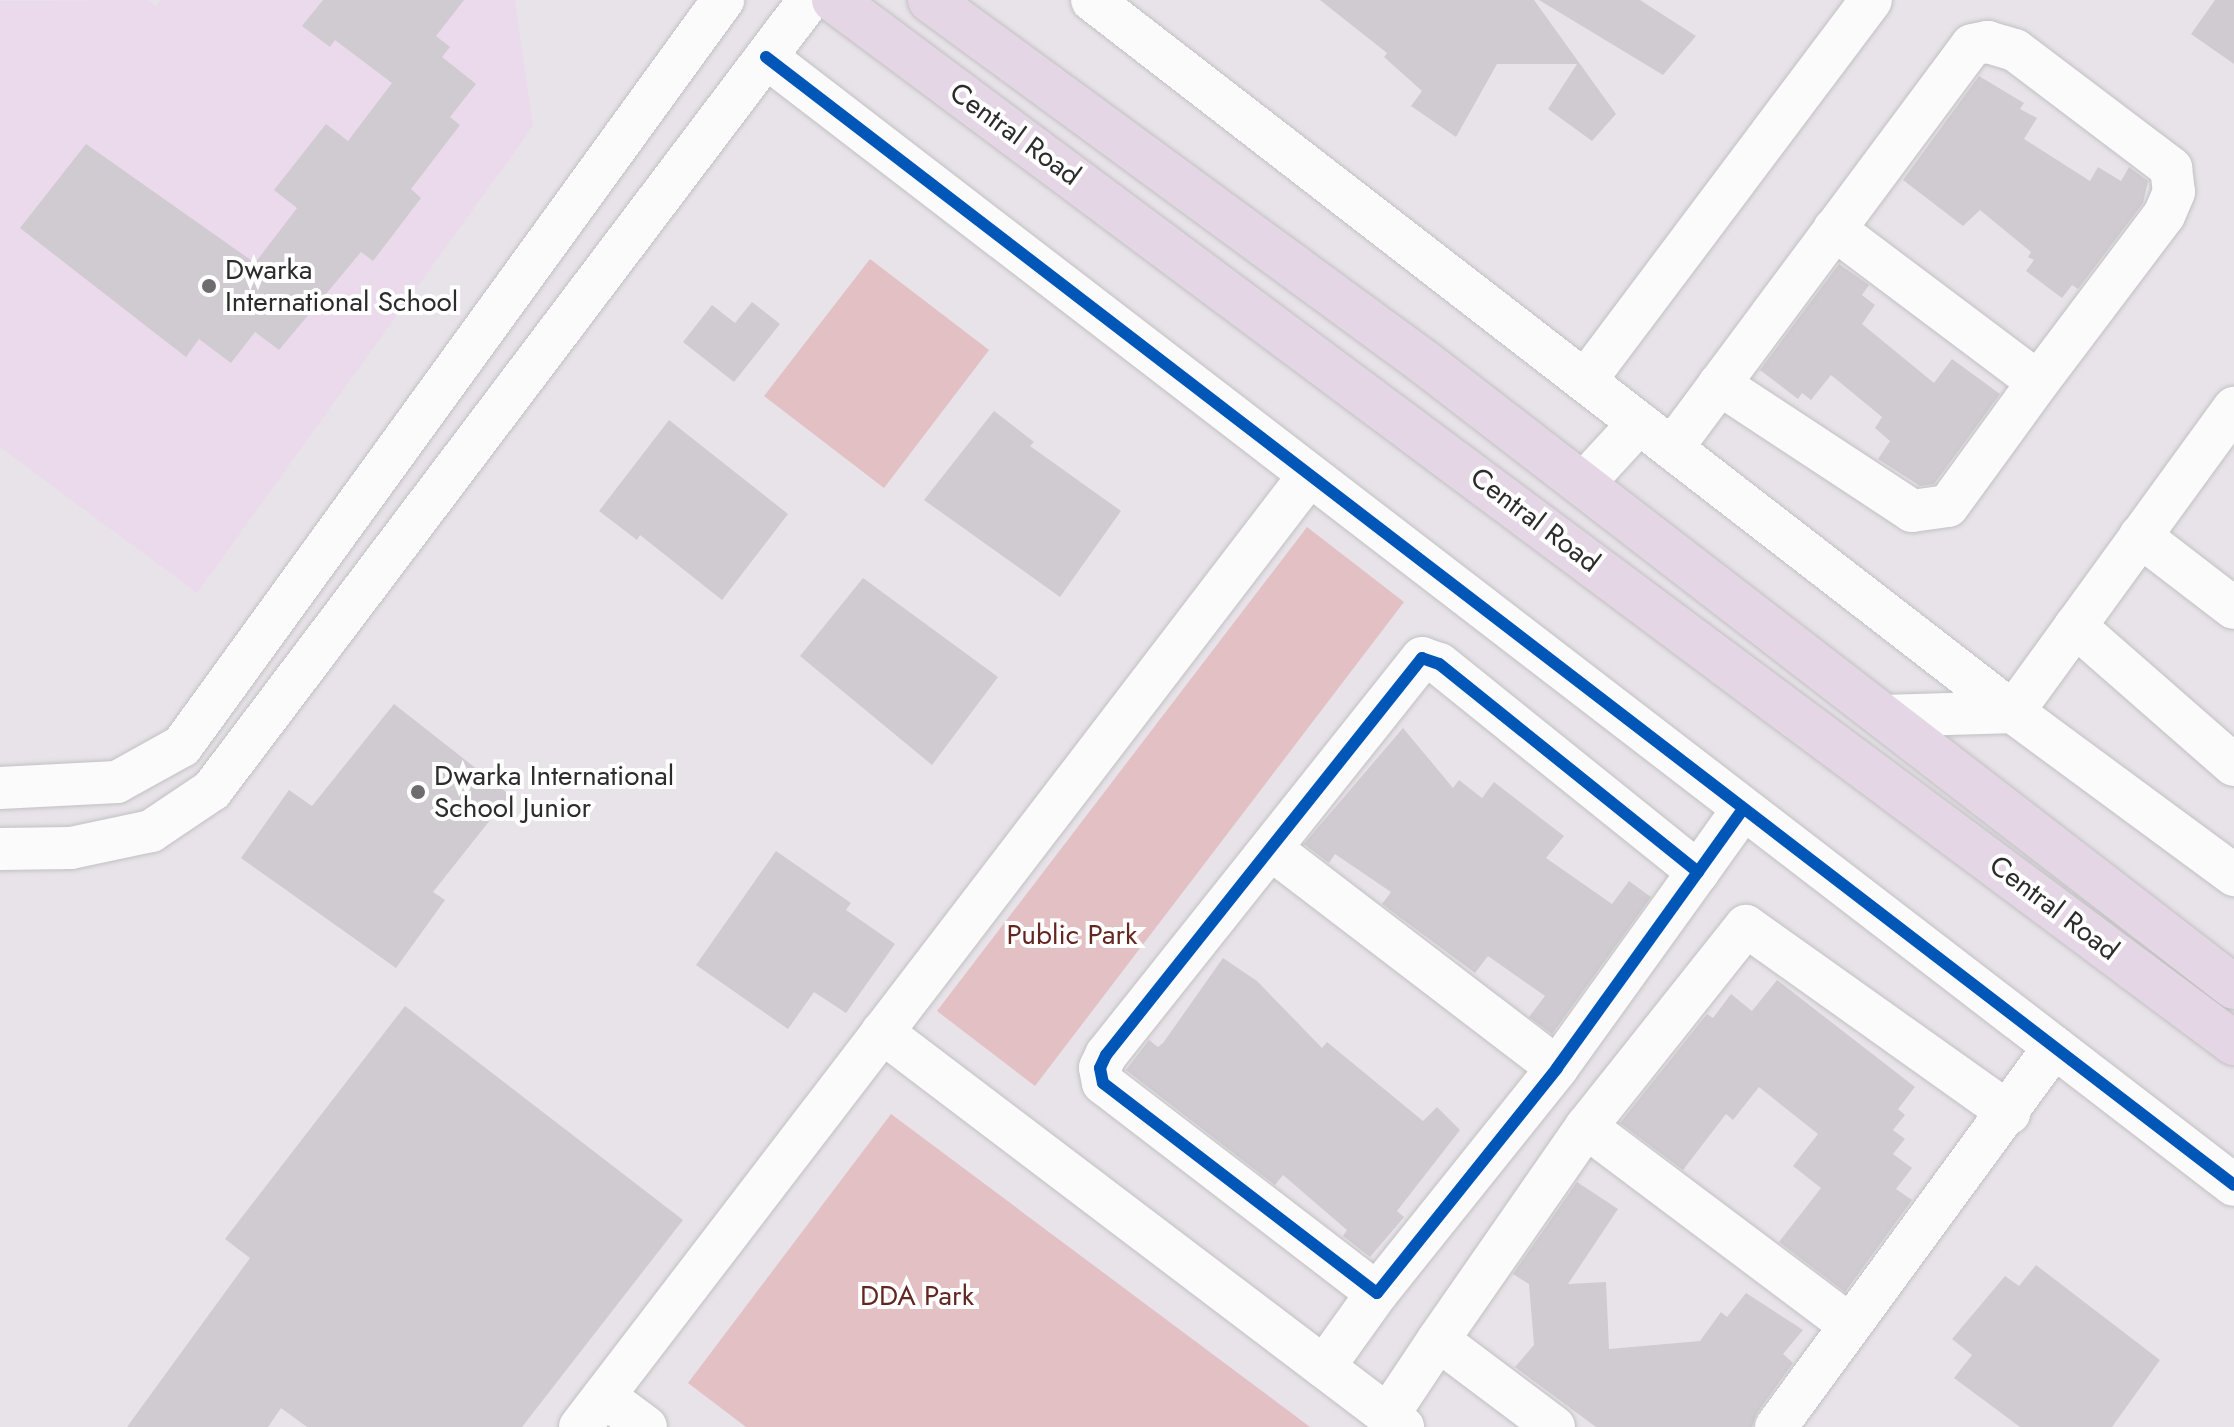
<!DOCTYPE html>
<style>
body{margin:0}
#map{position:relative;width:2234px;height:1427px;overflow:hidden;background:#e8e3e9;font-family:Jost,sans-serif}
div>[style]{position:absolute}
.education>*{inset:0;background:#eadaeb}
.green>*{inset:0;background:#e2c0c4}
.building>*{inset:0;background:#cfcbd0}
.roads{filter:drop-shadow(0 0 2px #c1c1c2) drop-shadow(0 0 2px #c1c1c2)}
.minor>*{height:42px;margin:-21px;padding:0 21px;transform-origin:21px;border-radius:21px;background:#fcfbfc}
.major>*{height:44px;margin:-22px;padding:0 22px;transform-origin:22px;border-radius:22px;background:#e5d6e5}
.cycleway>*{height:12px;margin:-6px;padding:0 6px;transform-origin:6px;border-radius:6px;background:#0057b8}
.dots>*{width:22px;height:22px;translate:-50% -50%;box-sizing:border-box;border:4px solid #fff;border-radius:50%}
span{translate:-50% -50%;white-space:nowrap;text-align:center;line-height:1.15;-webkit-text-stroke:8px #fff;paint-order:stroke}
.street-label{font-size:28px;color:#2c2c2c}
.poi-label{font-size:28px;color:#2c2c2c}
.left{translate:0 -50%;text-align:left}
.park-label{font-size:28px;color:#632722}
</style>
<div id="map">
<div class="education">
<i style="clip-path:polygon(147px 0,156px 6px,160px 0,515px 0,533px 126px,197px 593px,0 447px,0 1px)"></i>
</div>
<div class="green">
<i style="clip-path:polygon(870px 259px,989px 350px,884px 488px,764px 396px)"></i>
<i style="clip-path:polygon(1307px 527px,1404px 602px,1035px 1086px,937px 1011px)"></i>
<i style="clip-path:polygon(891px 1114px,1310px 1427px,746px 1427px,688px 1383px)"></i>
</div>
<div class="building">
<i style="clip-path:polygon(323px 0,464px 0,436px 36px,450px 47px,442px 57px,476px 84px,450px 117px,460px 125px,411px 189px,421px 198px,373px 261px,361px 252px,279px 350px,255px 332px,231px 363px,199px 339px,186px 357px,20px 228px,86px 144px,255px 263px,297px 208px,274px 190px,326px 124px,348px 141px,392px 83px,335px 40px,330px 47px,302px 26px)"></i>
<i style="clip-path:polygon(1320px 0,1534px 0,1616px 114px,1592px 141px,1548px 109px,1577px 64px,1497px 64px,1456px 137px,1411px 106px,1422px 91px,1384px 57px,1387px 53px)"></i>
<i style="clip-path:polygon(1539px 0,1640px 0,1696px 36px,1663px 75px)"></i>
<i style="clip-path:polygon(2215px 0,2234px 0,2234px 64px,2191px 34px)"></i>
<i style="clip-path:polygon(1979px 76px,2024px 103px,2020px 109px,2037px 118px,2024px 139px,2090px 181px,2098px 167px,2121px 181px,2129px 167px,2148px 181px,2143px 203px,2078px 289px,2072px 285px,2062px 298px,2026px 271px,2034px 260px,2028px 257px,2031px 252px,1980px 210px,1963px 226px,1903px 180px)"></i>
<i style="clip-path:polygon(1839px 264px,1869px 285px,1862px 295px,1875px 305px,1862px 324px,1934px 383px,1952px 359px,2000px 394px,1934px 484px,1920px 486px,1878px 459px,1890px 441px,1875px 428px,1882px 417px,1831px 375px,1811px 400px,1802px 393px,1798px 399px,1760px 370px)"></i>
<i style="clip-path:polygon(752px 302px,780px 324px,734px 382px,683px 342px,712px 305px,735px 323px)"></i>
<i style="clip-path:polygon(994px 411px,1034px 442px,1030px 446px,1121px 511px,1060px 597px,924px 500px)"></i>
<i style="clip-path:polygon(669px 420px,788px 514px,722px 600px,640px 535px,637px 540px,599px 511px)"></i>
<i style="clip-path:polygon(863px 578px,998px 677px,932px 765px,800px 656px)"></i>
<i style="clip-path:polygon(394px 704px,510px 795px,433px 892px,445px 900px,396px 968px,241px 858px,289px 790px,312px 806px)"></i>
<i style="clip-path:polygon(1403px 728px,1453px 788px,1459px 780px,1482px 798px,1494px 782px,1564px 836px,1546px 858px,1612px 904px,1629px 881px,1651px 897px,1552px 1034px,1529px 1017px,1545px 996px,1488px 956px,1475px 973px,1382px 904px,1391px 892px,1335px 854px,1329px 863px,1304px 844px)"></i>
<i style="clip-path:polygon(776px 851px,851px 903px,846px 910px,895px 944px,846px 1013px,814px 992px,788px 1029px,696px 965px)"></i>
<i style="clip-path:polygon(1223px 958px,1257px 981px,1322px 1048px,1327px 1042px,1423px 1121px,1437px 1107px,1460px 1130px,1397px 1211px,1404px 1217px,1370px 1257px,1343px 1236px,1347px 1230px,1283px 1175px,1275px 1185px,1126px 1070px,1149px 1040px,1158px 1047px,1163px 1043px)"></i>
<i style="clip-path:polygon(1777px 980px,1915px 1087px,1898px 1109px,1905px 1115px,1893px 1130px,1905px 1139px,1893px 1154px,1912px 1168px,1896px 1189px,1912px 1200px,1845px 1292px,1779px 1242px,1821px 1188px,1793px 1166px,1818px 1134px,1759px 1087px,1733px 1120px,1726px 1114px,1683px 1170px,1620px 1123px,1707px 1014px,1713px 1018px,1731px 994px,1752px 1011px)"></i>
<i style="clip-path:polygon(405px 1006px,683px 1220px,522px 1427px,307px 1427px,281px 1408px,268px 1427px,127px 1427px,250px 1258px,225px 1239px)"></i>
<i style="clip-path:polygon(1577px 1182px,1618px 1209px,1568px 1284px,1606px 1282px,1609px 1349px,1700px 1341px,1721px 1312px,1727px 1317px,1746px 1293px,1803px 1330px,1783px 1354px,1793px 1363px,1757px 1413px,1752px 1427px,1596px 1427px,1515px 1367px,1534px 1345px,1529px 1284px,1513px 1274px)"></i>
<i style="clip-path:polygon(2036px 1265px,2160px 1360px,2112px 1427px,2020px 1427px,1954px 1378px,1972px 1355px,1952px 1339px,2005px 1276px,2019px 1286px)"></i>
</div>
<div class="roads">
<div class="minor">
<i style="left:1092px;top:0;width:1164px;rotate:37.71deg"></i>
<i style="left:2013px;top:712px;width:275px;rotate:36.4deg"></i>
<i style="left:766px;top:57px;width:1851px;rotate:37.54deg"></i>
<i style="left:1585px;top:381px;width:476px;rotate:-53.1deg"></i>
<i style="left:1719px;top:384px;width:231px;rotate:33.3deg"></i>
<i style="left:1912px;top:511px;width:36px;rotate:-8deg"></i>
<i style="left:1948px;top:506px;width:153px;rotate:-54deg"></i>
<i style="left:2038px;top:382px;width:255px;rotate:-143.1deg"></i>
<i style="left:1672px;top:448px;width:502px;rotate:-53.34deg"></i>
<i style="left:1972px;top:45px;width:16px;rotate:-11deg"></i>
<i style="left:1988px;top:42px;width:28px;rotate:17deg"></i>
<i style="left:2015px;top:50px;width:196px;rotate:37.1deg"></i>
<i style="left:2171px;top:168px;width:24px;rotate:83deg"></i>
<i style="left:2174px;top:192px;width:25px;rotate:113deg"></i>
<i style="left:2164px;top:215px;width:209px;rotate:127deg"></i>
<i style="left:1583px;top:484px;width:83px;rotate:-47.4deg"></i>
<i style="left:2140px;top:536px;width:118px;rotate:37.5deg"></i>
<i style="left:2075px;top:626px;width:211px;rotate:41.2deg"></i>
<i style="left:1882px;top:716px;width:131px;rotate:-1.7deg"></i>
<i style="left:2013px;top:712px;width:376px;rotate:-54deg"></i>
<i style="left:0;top:788px;width:117px;rotate:-2.9deg"></i>
<i style="left:117px;top:782px;width:74px;rotate:-29deg"></i>
<i style="left:182px;top:746px;width:922px;rotate:-54.05deg"></i>
<i style="left:0;top:849px;width:71px;rotate:-0.8deg"></i>
<i style="left:71px;top:848px;width:82px;rotate:-12deg"></i>
<i style="left:151px;top:831px;width:73px;rotate:-33.9deg"></i>
<i style="left:212px;top:790px;width:990px;rotate:-52.92deg"></i>
<i style="left:1271px;top:849px;width:360px;rotate:37.4deg"></i>
<i style="left:1698px;top:872px;width:332px;rotate:-141.2deg"></i>
<i style="left:1439px;top:664px;width:18px;rotate:-161deg"></i>
<i style="left:1422px;top:658px;width:507px;rotate:128.52deg"></i>
<i style="left:1106px;top:1055px;width:14px;rotate:115deg"></i>
<i style="left:1100px;top:1068px;width:15px;rotate:79deg"></i>
<i style="left:1103px;top:1083px;width:345px;rotate:37.5deg"></i>
<i style="left:1377px;top:1293px;width:288px;rotate:-51.3deg"></i>
<i style="left:1557px;top:1068px;width:241px;rotate:-54.3deg"></i>
<i style="left:1698px;top:872px;width:77px;rotate:-54.5deg"></i>
<i style="left:882px;top:1032px;width:654px;rotate:37.17deg"></i>
<i style="left:1586px;top:1127px;width:330px;rotate:36.9deg"></i>
<i style="left:1324px;top:1367px;width:91px;rotate:-54.4deg"></i>
<i style="left:604px;top:1396px;width:52px;rotate:36.4deg"></i>
<i style="left:1388px;top:1415px;width:90px;rotate:-56.3deg"></i>
<i style="left:580px;top:1427px;width:1197px;rotate:-52.54deg"></i>
<i style="left:1554px;top:1427px;width:145px;rotate:-143.1deg"></i>
<i style="left:1438px;top:1340px;width:259px;rotate:-55.2deg"></i>
<i style="left:1586px;top:1127px;width:257px;rotate:-51.5deg"></i>
<i style="left:1746px;top:926px;width:323px;rotate:35.4deg"></i>
<i style="left:1776px;top:1427px;width:471px;rotate:-53.8deg"></i>
</div>
<div class="major">
<i style="left:834px;top:0;width:1746px;rotate:36.69deg"></i>
<i style="left:930px;top:0;width:612px;rotate:36.23deg"></i>
<i style="left:1424px;top:362px;width:1023px;rotate:37.65deg"></i>
</div>
</div>
<div class="cycleway">
<i style="left:766px;top:57px;width:1851px;rotate:37.54deg"></i>
<i style="left:1698px;top:872px;width:332px;rotate:-141.2deg"></i>
<i style="left:1439px;top:664px;width:18px;rotate:-161deg"></i>
<i style="left:1422px;top:658px;width:507px;rotate:128.52deg"></i>
<i style="left:1106px;top:1055px;width:14px;rotate:115deg"></i>
<i style="left:1100px;top:1068px;width:15px;rotate:79deg"></i>
<i style="left:1103px;top:1083px;width:345px;rotate:37.5deg"></i>
<i style="left:1377px;top:1293px;width:288px;rotate:-51.3deg"></i>
<i style="left:1557px;top:1068px;width:241px;rotate:-54.3deg"></i>
<i style="left:1698px;top:872px;width:77px;rotate:-54.5deg"></i>
</div>
<div class="dots">
<i style="left:209px;top:286px;background:#6e6c6e"></i>
<i style="left:418px;top:792px;background:#6e6c6e"></i>
</div>
<div class="street-label">
<span style="left:1015px;top:134px;rotate:36deg">Central Road</span>
<span style="left:1535px;top:520px;rotate:37deg">Central Road</span>
<span style="left:2054px;top:908px;rotate:37deg">Central Road</span>
</div>
<div class="poi-label">
<span class="left" style="left:225px;top:286px">Dwarka<br>International School</span>
<span class="left" style="left:434px;top:792px">Dwarka International<br>School Junior</span>
</div>
<div class="park-label">
<span style="left:1072px;top:935px">Public Park</span>
<span style="left:917px;top:1296px">DDA Park</span>
</div>
</div>
